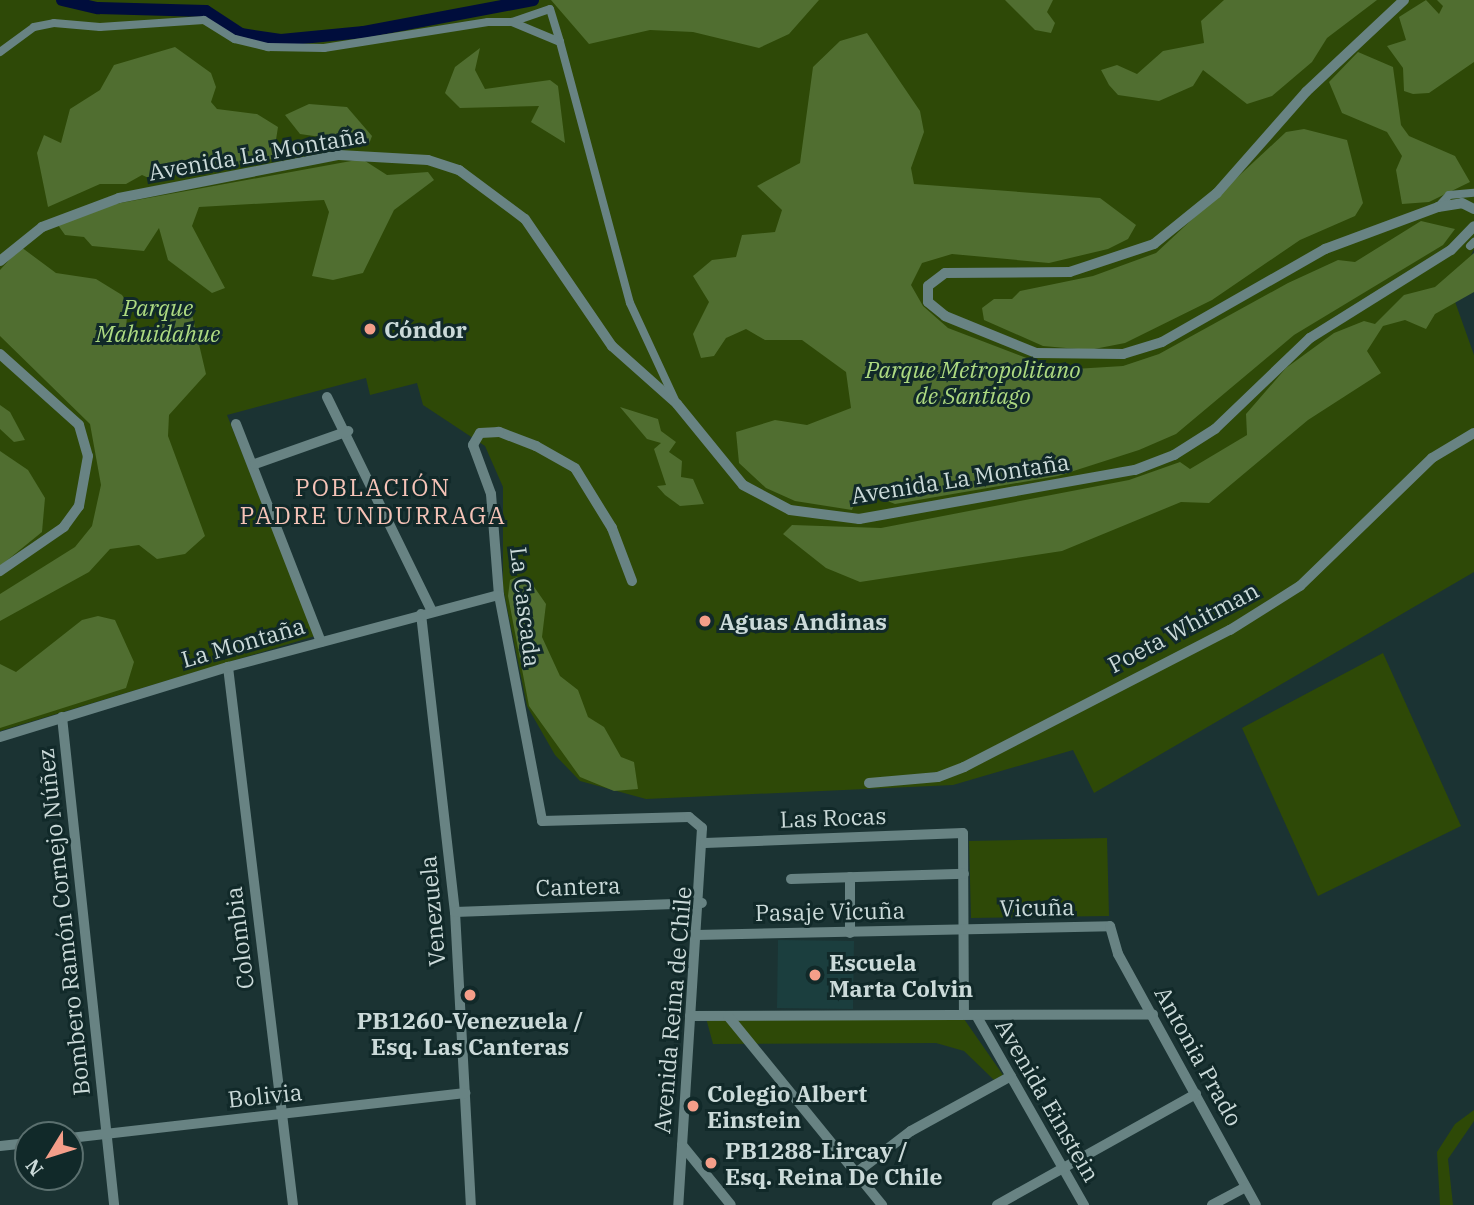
<!DOCTYPE html>
<meta charset="utf-8">
<style>
body{margin:0}
#map{position:relative;width:1474px;height:1205px;overflow:hidden;background:#1b3333;font-family:"IBM Plex Serif",serif}
div>[style]{position:absolute}
.built>*{inset:0;background:#1b3e3e}
.green>*{inset:0;background:#2e4907}
.forest>*{inset:0;background:#506e30}
.canal>*{height:12px;margin:-6px;padding:0 6px;transform-origin:6px;border-radius:6px;background:#000d3c}
.pedestrian>*{height:8px;margin:-4px;padding:0 4px;transform-origin:4px;border-radius:4px;background:#688383}
.minor>*{height:10px;margin:-5px;padding:0 5px;transform-origin:5px;border-radius:5px;background:#688383}
.dots>*{width:19px;height:19px;translate:-50% -50%;box-sizing:border-box;border:4px solid #112929;border-radius:50%}
span{translate:-50% -50%;white-space:nowrap;text-align:center;line-height:1.15;-webkit-text-stroke:6px #112929;paint-order:stroke}
.street-label{font-size:23px;color:#cbdad9}
.park-label{font-size:23px;color:#adda81;font-style:italic}
.poi-label{font-size:23px;color:#cbdad9;font-weight:700}
.left{translate:0 -50%;text-align:left}
.neighbourhood-label{font-size:24px;color:#f5c3b7;letter-spacing:2px}
.north{position:absolute;left:14px;top:1121px;width:70px;height:70px;box-sizing:border-box;background:#112929;border:2px solid #5b706f;border-radius:50%;rotate:232deg;font-size:19px;font-weight:700;line-height:28px;text-align:center;color:#cbdad9}
.north::after{content:'';display:block;margin:auto;width:24px;height:32px;background:#f49e89;clip-path:polygon(50% 0,100% 100%,50% 72%,0 100%)}
</style>
<div id="map">
<div class="built">
<i style="clip-path:polygon(778px 940px,854px 941px,853px 1009px,777px 1008px)"></i>
</div>
<div class="green">
<i style="clip-path:polygon(0 0,1474px 0,1474px 249px,1453px 296px,1474px 355px,1474px 572px,1094px 793px,1073px 750px,953px 785px,646px 799px,580px 781px,555px 755px,527px 706px,503px 588px,503px 487px,485px 446px,423px 405px,417px 383px,370px 395px,366px 378px,227px 415px,315px 636px,0 731px)"></i>
<i style="clip-path:polygon(1383px 653px,1461px 826px,1318px 896px,1242px 728px)"></i>
<i style="clip-path:polygon(1107px 838px,1109px 916px,971px 918px,969px 841px)"></i>
<i style="clip-path:polygon(706px 1018px,964px 1019px,1003px 1075px,994px 1080px,964px 1051px,936px 1043px,713px 1044px)"></i>
<i style="clip-path:polygon(1474px 1110px,1474px 1121px,1448px 1159px,1453px 1205px,1440px 1205px,1437px 1152px,1455px 1124px)"></i>
</div>
<div class="forest">
<i style="clip-path:polygon(551px 0,819px 0,789px 34px,759px 48px,693px 32px,650px 30px,589px 44px)"></i>
<i style="clip-path:polygon(1005px 0,1053px 0,1047px 12px,1055px 23px,1051px 33px,1035px 30px)"></i>
<i style="clip-path:polygon(1224px 0,1377px 0,1327px 38px,1312px 62px,1272px 96px,1247px 104px,1203px 70px,1193px 86px,1159px 101px,1118px 95px,1109px 85px,1101px 70px,1117px 65px,1137px 74px,1163px 51px,1204px 43px,1201px 21px)"></i>
<i style="clip-path:polygon(1426px 0,1439px 14px,1443px 6px,1437px 0,1474px 0,1474px 62px,1429px 93px,1413px 94px,1404px 91px,1403px 68px,1387px 46px,1406px 40px,1399px 17px)"></i>
<i style="clip-path:polygon(867px 33px,920px 111px,924px 132px,911px 168px,914px 184px,1100px 198px,1136px 225px,1128px 239px,1108px 249px,1049px 263px,952px 254px,922px 263px,911px 285px,923px 306px,948px 328px,1058px 370px,1123px 366px,1159px 354px,1288px 283px,1338px 260px,1355px 262px,1421px 221px,1455px 229px,1443px 245px,1294px 335px,1176px 434px,1139px 450px,1058px 476px,895px 504px,875px 496px,856px 499px,852px 510px,795px 501px,766px 488px,739px 463px,736px 432px,775px 420px,807px 425px,851px 408px,846px 372px,802px 340px,765px 340px,746px 329px,726px 338px,714px 356px,701px 358px,693px 334px,709px 302px,693px 276px,712px 260px,736px 257px,742px 235px,775px 232px,782px 210px,757px 186px,800px 163px,813px 67px,840px 41px)"></i>
<i style="clip-path:polygon(175px 47px,211px 73px,216px 87px,211px 102px,217px 109px,257px 114px,278px 127px,273px 159px,224px 167px,189px 160px,153px 180px,142px 175px,126px 184px,100px 184px,48px 207px,37px 153px,44px 135px,61px 143px,70px 109px,100px 90px,114px 65px)"></i>
<i style="clip-path:polygon(480px 48px,475px 70px,485px 89px,550px 80px,558px 86px,565px 143px,531px 122px,539px 106px,460px 108px,445px 93px,455px 67px)"></i>
<i style="clip-path:polygon(1358px 52px,1393px 67px,1401px 125px,1409px 136px,1455px 156px,1470px 182px,1429px 202px,1402px 204px,1396px 170px,1402px 156px,1387px 132px,1342px 113px,1329px 82px)"></i>
<i style="clip-path:polygon(309px 104px,347px 107px,372px 136px,369px 144px,300px 134px,285px 115px)"></i>
<i style="clip-path:polygon(1304px 129px,1347px 140px,1363px 203px,1355px 216px,1300px 240px,1212px 300px,1125px 343px,1089px 350px,1043px 346px,984px 320px,982px 308px,994px 299px,1012px 299px,1020px 291px,1093px 276px,1156px 253px,1286px 132px)"></i>
<i style="clip-path:polygon(362px 159px,387px 175px,428px 172px,434px 180px,394px 210px,363px 273px,333px 280px,312px 276px,329px 212px,324px 200px,199px 207px,192px 226px,225px 288px,212px 293px,168px 260px,159px 228px,144px 251px,92px 246px,84px 237px,65px 235px,58px 225px,115px 204px)"></i>
<i style="clip-path:polygon(21px 247px,56px 273px,96px 279px,122px 295px,128px 304px,126px 329px,146px 333px,190px 306px,206px 374px,169px 415px,168px 436px,205px 536px,185px 554px,157px 559px,139px 545px,110px 549px,89px 572px,0 621px,0 594px,75px 547px,92px 526px,101px 485px,90px 424px,0 336px,0 270px)"></i>
<i style="clip-path:polygon(1474px 253px,1474px 292px,1435px 314px,1426px 329px,1405px 320px,1383px 326px,1367px 351px,1381px 373px,1308px 420px,1209px 503px,1181px 502px,1062px 551px,860px 582px,826px 568px,783px 534px,792px 525px,881px 528px,1129px 480px,1180px 462px,1190px 469px,1247px 435px,1246px 414px,1286px 368px,1334px 333px,1364px 321px,1375px 324px,1404px 295px,1435px 287px)"></i>
<i style="clip-path:polygon(0 405px,10px 412px,25px 440px,14px 442px,0 429px)"></i>
<i style="clip-path:polygon(620px 407px,658px 419px,661px 431px,676px 442px,669px 452px,682px 461px,681px 477px,693px 479px,704px 504px,680px 506px,665px 495px,657px 486px,666px 485px,654px 449px,661px 443px,647px 439px)"></i>
<i style="clip-path:polygon(0 451px,28px 470px,45px 498px,42px 532px,0 566px)"></i>
<i style="clip-path:polygon(517px 577px,530px 581px,546px 604px,542px 637px,560px 676px,578px 690px,588px 717px,604px 727px,621px 757px,634px 762px,638px 789px,614px 791px,580px 777px,529px 706px,508px 596px,510px 580px)"></i>
<i style="clip-path:polygon(98px 616px,115px 620px,134px 662px,126px 688px,0 728px,0 664px,16px 672px,82px 620px)"></i>
</div>
<div class="canal">
<i style="left:62px;top:0;width:37px;rotate:13deg"></i>
<i style="left:98px;top:8px;width:108px;rotate:1.6deg"></i>
<i style="left:206px;top:11px;width:42px;rotate:33.3deg"></i>
<i style="left:241px;top:34px;width:40px;rotate:8.5deg"></i>
<i style="left:281px;top:40px;width:83px;rotate:-5.5deg"></i>
<i style="left:364px;top:32px;width:172px;rotate:-10.7deg"></i>
</div>
<div class="pedestrian">
<i style="left:512px;top:22px;width:40px;rotate:-18.9deg"></i>
<i style="left:550px;top:9px;width:34px;rotate:73deg"></i>
<i style="left:0;top:52px;width:42px;rotate:-36.3deg"></i>
<i style="left:34px;top:27px;width:20px;rotate:-11deg"></i>
<i style="left:54px;top:23px;width:46px;rotate:5deg"></i>
<i style="left:100px;top:27px;width:104px;rotate:-3.9deg"></i>
<i style="left:204px;top:20px;width:36px;rotate:32deg"></i>
<i style="left:235px;top:39px;width:34px;rotate:14deg"></i>
<i style="left:268px;top:47px;width:56px;rotate:1deg"></i>
<i style="left:324px;top:48px;width:166px;rotate:-9deg"></i>
<i style="left:488px;top:22px;width:24px"></i>
<i style="left:512px;top:22px;width:52px;rotate:22.6deg"></i>
<i style="left:560px;top:42px;width:270px;rotate:75deg"></i>
<i style="left:630px;top:303px;width:109px;rotate:65.1deg"></i>
<i style="left:1438px;top:207px;width:16px;rotate:-47deg"></i>
<i style="left:1449px;top:195px;width:25px;rotate:-5deg"></i>
<i style="left:1470px;top:246px;width:6px;rotate:-45deg"></i>
</div>
<div class="minor">
<i style="left:1404px;top:0;width:134px;rotate:136.8deg"></i>
<i style="left:1306px;top:92px;width:135px;rotate:131.4deg"></i>
<i style="left:1217px;top:193px;width:81px;rotate:141deg"></i>
<i style="left:1154px;top:244px;width:89px;rotate:161.6deg"></i>
<i style="left:1070px;top:272px;width:125px;rotate:179.5deg"></i>
<i style="left:945px;top:273px;width:21px;rotate:143deg"></i>
<i style="left:928px;top:286px;width:16px;rotate:90deg"></i>
<i style="left:928px;top:302px;width:22px;rotate:39deg"></i>
<i style="left:945px;top:316px;width:98px;rotate:22.1deg"></i>
<i style="left:1036px;top:353px;width:87px;rotate:0.7deg"></i>
<i style="left:1123px;top:354px;width:41px;rotate:-17.1deg"></i>
<i style="left:1162px;top:342px;width:188px;rotate:-29.7deg"></i>
<i style="left:1325px;top:249px;width:121px;rotate:-20.4deg"></i>
<i style="left:1438px;top:207px;width:24px;rotate:-9deg"></i>
<i style="left:1462px;top:203px;width:13px;rotate:27deg"></i>
<i style="left:0;top:261px;width:54px;rotate:-39deg"></i>
<i style="left:42px;top:227px;width:82px;rotate:-20.6deg"></i>
<i style="left:119px;top:198px;width:224px;rotate:-11.1deg"></i>
<i style="left:339px;top:155px;width:89px;rotate:3.2deg"></i>
<i style="left:428px;top:160px;width:33px;rotate:18deg"></i>
<i style="left:459px;top:170px;width:82px;rotate:36.6deg"></i>
<i style="left:525px;top:219px;width:154px;rotate:55.6deg"></i>
<i style="left:612px;top:346px;width:87px;rotate:41.7deg"></i>
<i style="left:677px;top:404px;width:104px;rotate:50.8deg"></i>
<i style="left:743px;top:485px;width:53px;rotate:28deg"></i>
<i style="left:790px;top:510px;width:70px;rotate:7.4deg"></i>
<i style="left:859px;top:519px;width:280px;rotate:-10.1deg"></i>
<i style="left:1135px;top:470px;width:42px;rotate:-21deg"></i>
<i style="left:1174px;top:455px;width:49px;rotate:-32.4deg"></i>
<i style="left:1215px;top:429px;width:132px;rotate:-43.8deg"></i>
<i style="left:1310px;top:338px;width:166px;rotate:-32deg"></i>
<i style="left:1451px;top:250px;width:33px;rotate:-46deg"></i>
<i style="left:0;top:354px;width:106px;rotate:41.9deg"></i>
<i style="left:79px;top:425px;width:32px;rotate:74deg"></i>
<i style="left:88px;top:456px;width:51px;rotate:100.2deg"></i>
<i style="left:79px;top:506px;width:26px;rotate:126deg"></i>
<i style="left:64px;top:527px;width:78px;rotate:145.5deg"></i>
<i style="left:327px;top:397px;width:238px;rotate:63.9deg"></i>
<i style="left:236px;top:424px;width:234px;rotate:68.7deg"></i>
<i style="left:255px;top:464px;width:99px;rotate:-19.5deg"></i>
<i style="left:632px;top:581px;width:57px;rotate:-110.7deg"></i>
<i style="left:612px;top:528px;width:70px;rotate:-121.7deg"></i>
<i style="left:575px;top:468px;width:45px;rotate:-150.6deg"></i>
<i style="left:536px;top:446px;width:40px;rotate:-159deg"></i>
<i style="left:499px;top:432px;width:19px;rotate:177deg"></i>
<i style="left:480px;top:433px;width:14px;rotate:120deg"></i>
<i style="left:473px;top:445px;width:52px;rotate:69.8deg"></i>
<i style="left:491px;top:494px;width:101px;rotate:85.5deg"></i>
<i style="left:499px;top:595px;width:230px;rotate:79.2deg"></i>
<i style="left:542px;top:821px;width:147px;rotate:-1.6deg"></i>
<i style="left:689px;top:817px;width:17px;rotate:40deg"></i>
<i style="left:702px;top:828px;width:378px;rotate:93.6deg"></i>
<i style="left:421px;top:614px;width:300px;rotate:83.5deg"></i>
<i style="left:455px;top:912px;width:293px;rotate:86.9deg"></i>
<i style="left:228px;top:667px;width:542px;rotate:83.11deg"></i>
<i style="left:62px;top:717px;width:491px;rotate:83.9deg"></i>
<i style="left:0;top:737px;width:239px;rotate:-17.1deg"></i>
<i style="left:228px;top:667px;width:280px;rotate:-14.9deg"></i>
<i style="left:869px;top:783px;width:69px;rotate:-5deg"></i>
<i style="left:938px;top:777px;width:28px;rotate:-21deg"></i>
<i style="left:964px;top:767px;width:299px;rotate:-27.3deg"></i>
<i style="left:1230px;top:630px;width:83px;rotate:-32.2deg"></i>
<i style="left:1300px;top:586px;width:184px;rotate:-44.1deg"></i>
<i style="left:1432px;top:458px;width:49px;rotate:-30.8deg"></i>
<i style="left:705px;top:843px;width:258px;rotate:-2.2deg"></i>
<i style="left:963px;top:833px;width:180px;rotate:89.7deg"></i>
<i style="left:850px;top:877px;width:56px;rotate:90deg"></i>
<i style="left:791px;top:879px;width:173px;rotate:-1.7deg"></i>
<i style="left:455px;top:912px;width:247px;rotate:-2.1deg"></i>
<i style="left:696px;top:935px;width:414px;rotate:-1.2deg"></i>
<i style="left:1110px;top:926px;width:29px;rotate:74deg"></i>
<i style="left:1118px;top:954px;width:286px;rotate:61.2deg"></i>
<i style="left:976px;top:1015px;width:219px;rotate:60.4deg"></i>
<i style="left:690px;top:1016px;width:463px;rotate:-0.2deg"></i>
<i style="left:728px;top:1016px;width:244px;rotate:50.8deg"></i>
<i style="left:70px;top:1138px;width:398px;rotate:-6.5deg"></i>
<i style="left:682px;top:1145px;width:77px;rotate:50.8deg"></i>
<i style="left:0;top:1146px;width:28px;rotate:-6deg"></i>
<i style="left:856px;top:1173px;width:69px;rotate:-37.4deg"></i>
<i style="left:911px;top:1131px;width:114px;rotate:-28.8deg"></i>
<i style="left:997px;top:1205px;width:228px;rotate:-29.2deg"></i>
<i style="left:1212px;top:1205px;width:38px;rotate:-28deg"></i>
</div>
<div class="dots">
<i style="left:370px;top:329px;background:#f49e89"></i>
<i style="left:705px;top:621px;background:#f49e89"></i>
<i style="left:815px;top:975px;background:#f49e89"></i>
<i style="left:470px;top:995px;background:#f49e89"></i>
<i style="left:693px;top:1106px;background:#f49e89"></i>
<i style="left:711px;top:1163px;background:#f49e89"></i>
</div>
<div class="street-label">
<span style="left:257px;top:153px;rotate:-10deg">Avenida La Montaña</span>
<span style="left:960px;top:478px;rotate:-9deg">Avenida La Montaña</span>
<span style="left:526px;top:607px;rotate:83deg">La Cascada</span>
<span style="left:1183px;top:627px;rotate:-28deg">Poeta Whitman</span>
<span style="left:243px;top:642px;rotate:-16deg">La Montaña</span>
<span style="left:833px;top:817px;rotate:-2deg">Las Rocas</span>
<span style="left:578px;top:886px;rotate:-2deg">Cantera</span>
<span style="left:1037px;top:907px;rotate:-1deg">Vicuña</span>
<span style="left:432px;top:911px;rotate:-95deg">Venezuela</span>
<span style="left:830px;top:911px;rotate:-1deg">Pasaje Vicuña</span>
<span style="left:63px;top:922px;rotate:-96deg">Bombero Ramón Cornejo Núñez</span>
<span style="left:239px;top:938px;rotate:-97deg">Colombia</span>
<span style="left:672px;top:1010px;rotate:-85deg">Avenida Reina de Chile</span>
<span style="left:1199px;top:1056px;rotate:61deg">Antonia Prado</span>
<span style="left:265px;top:1095px;rotate:-6deg">Bolivia</span>
<span style="left:1048px;top:1100px;rotate:60deg">Avenida Einstein</span>
</div>
<div class="park-label">
<span style="left:158px;top:320px">Parque<br>Mahuidahue</span>
<span style="left:973px;top:382px">Parque Metropolitano<br>de Santiago</span>
</div>
<div class="poi-label">
<span class="left" style="left:384px;top:329px">Cóndor</span>
<span class="left" style="left:719px;top:621px">Aguas Andinas</span>
<span class="left" style="left:829px;top:975px">Escuela<br>Marta Colvin</span>
<span style="left:470px;top:1033px">PB1260-Venezuela /<br>Esq. Las Canteras</span>
<span class="left" style="left:707px;top:1106px">Colegio Albert<br>Einstein</span>
<span class="left" style="left:725px;top:1163px">PB1288-Lircay /<br>Esq. Reina De Chile</span>
</div>
<div class="neighbourhood-label">
<span style="left:373px;top:502px">POBLACIÓN<br>PADRE UNDURRAGA</span>
</div>
<div class="north">N</div>
</div>
